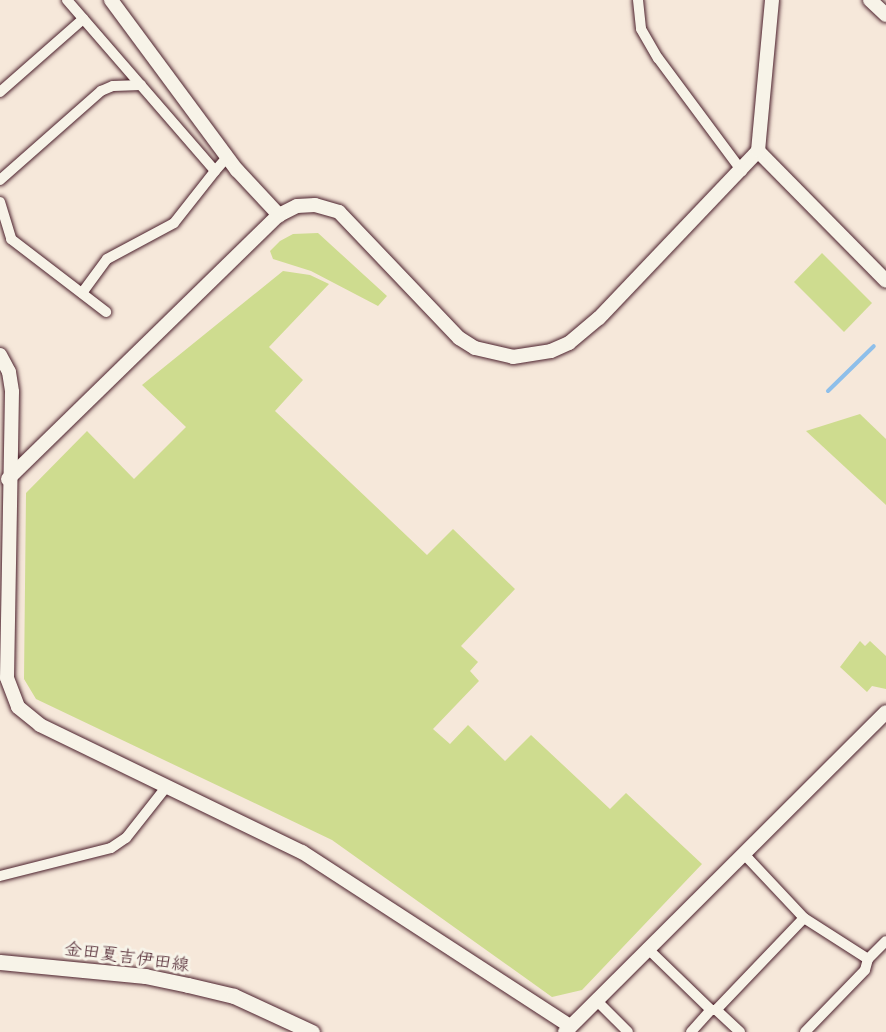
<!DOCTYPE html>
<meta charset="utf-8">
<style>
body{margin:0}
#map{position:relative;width:886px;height:1032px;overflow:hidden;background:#f6e8da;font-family:Sriracha,"Klee One",sans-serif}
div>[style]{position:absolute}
.green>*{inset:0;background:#cedc8f}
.stream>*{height:4px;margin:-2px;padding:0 2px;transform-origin:2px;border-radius:2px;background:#8ebfea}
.roads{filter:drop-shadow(0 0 2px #4a1f2b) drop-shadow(0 0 2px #4a1f2b)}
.minor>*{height:10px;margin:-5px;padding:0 5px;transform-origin:5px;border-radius:5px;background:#f7f3e8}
.tertiary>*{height:14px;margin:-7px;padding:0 7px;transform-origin:7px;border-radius:7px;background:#f7f3e8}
.secondary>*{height:15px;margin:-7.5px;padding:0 7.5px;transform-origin:7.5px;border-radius:7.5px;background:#f7f3e8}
span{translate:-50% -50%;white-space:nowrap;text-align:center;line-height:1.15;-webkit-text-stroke:6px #f7f3e8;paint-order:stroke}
.street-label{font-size:18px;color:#4a1f2b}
</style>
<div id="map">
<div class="green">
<i style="clip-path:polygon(318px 233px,387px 296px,378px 306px,311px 271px,273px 259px,270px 251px,280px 241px,293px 234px)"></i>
<i style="clip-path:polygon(822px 253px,872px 303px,844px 332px,794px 282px)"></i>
<i style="clip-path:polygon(283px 271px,310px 275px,329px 284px,269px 347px,303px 380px,275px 411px,427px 555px,453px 529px,515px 589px,461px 646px,478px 662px,470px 671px,479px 681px,433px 729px,450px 744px,468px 725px,505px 761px,531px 735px,610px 809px,626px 793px,702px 864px,582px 990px,552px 997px,332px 840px,36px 699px,24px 679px,26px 493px,87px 431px,134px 479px,186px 427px,142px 385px)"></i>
<i style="clip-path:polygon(860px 414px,886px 439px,886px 505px,806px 431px)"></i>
<i style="clip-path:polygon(860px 641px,865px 646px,870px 641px,886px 656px,886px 689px,872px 686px,867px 692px,840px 667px)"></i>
</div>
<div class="stream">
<i style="left:828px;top:391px;width:64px;rotate:-44.4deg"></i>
</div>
<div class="roads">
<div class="minor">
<i style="left:67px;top:0;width:226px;rotate:49.1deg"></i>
<i style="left:215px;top:171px;width:18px;rotate:-49deg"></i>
<i style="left:638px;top:0;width:29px;rotate:84deg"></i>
<i style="left:641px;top:29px;width:34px;rotate:60deg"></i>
<i style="left:658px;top:58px;width:141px;rotate:53.4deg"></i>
<i style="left:0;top:92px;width:111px;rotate:-41.3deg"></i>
<i style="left:0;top:180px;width:135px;rotate:-41.4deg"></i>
<i style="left:101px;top:91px;width:13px;rotate:-23deg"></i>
<i style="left:113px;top:86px;width:28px;rotate:-2deg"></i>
<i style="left:0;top:202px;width:39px;rotate:73deg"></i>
<i style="left:11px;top:239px;width:120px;rotate:37.5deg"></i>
<i style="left:82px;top:293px;width:42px;rotate:-53.7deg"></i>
<i style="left:107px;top:259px;width:76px;rotate:-28.2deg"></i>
<i style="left:174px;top:223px;width:66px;rotate:-51.7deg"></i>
<i style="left:743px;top:853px;width:89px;rotate:46.8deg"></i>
<i style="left:804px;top:918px;width:76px;rotate:32.6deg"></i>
<i style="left:0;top:876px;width:114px;rotate:-14.2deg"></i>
<i style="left:111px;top:848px;width:18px;rotate:-34deg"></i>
<i style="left:126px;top:838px;width:66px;rotate:-51.7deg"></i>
<i style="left:647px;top:948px;width:89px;rotate:44.1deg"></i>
<i style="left:596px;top:1000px;width:45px;rotate:45deg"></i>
<i style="left:691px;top:1032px;width:30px;rotate:-48deg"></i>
<i style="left:711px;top:1010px;width:5px"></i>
<i style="left:740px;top:1032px;width:33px;rotate:-137deg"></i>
<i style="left:716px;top:1010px;width:127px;rotate:-46.3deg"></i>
<i style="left:805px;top:1032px;width:86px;rotate:-45.9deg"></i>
<i style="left:865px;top:970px;width:11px;rotate:-75deg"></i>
<i style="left:868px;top:959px;width:25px;rotate:-45deg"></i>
</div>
<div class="tertiary">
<i style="left:111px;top:0;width:212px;rotate:53.5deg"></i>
<i style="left:237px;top:170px;width:62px;rotate:47deg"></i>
<i style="left:870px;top:0;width:22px;rotate:43deg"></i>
<i style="left:758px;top:151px;width:182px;rotate:45.4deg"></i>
<i style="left:0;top:355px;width:19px;rotate:62deg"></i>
<i style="left:9px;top:372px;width:20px;rotate:81deg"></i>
<i style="left:12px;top:392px;width:286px;rotate:91deg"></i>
<i style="left:7px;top:678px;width:31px;rotate:69deg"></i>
<i style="left:18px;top:707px;width:28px;rotate:39deg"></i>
<i style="left:40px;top:725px;width:291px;rotate:25.9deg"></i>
<i style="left:302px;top:852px;width:320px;rotate:33deg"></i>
<i style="left:8px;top:479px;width:378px;rotate:-44.3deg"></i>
<i style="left:279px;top:215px;width:20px;rotate:-27deg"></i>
<i style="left:297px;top:206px;width:18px;rotate:-3deg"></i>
<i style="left:315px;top:205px;width:25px;rotate:16deg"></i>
<i style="left:339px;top:212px;width:174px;rotate:46.4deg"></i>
<i style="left:459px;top:338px;width:19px;rotate:32deg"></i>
<i style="left:475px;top:348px;width:39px;rotate:13deg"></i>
<i style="left:513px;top:357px;width:38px;rotate:-9deg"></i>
<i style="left:551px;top:351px;width:20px;rotate:-24deg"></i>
<i style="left:569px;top:343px;width:39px;rotate:-40deg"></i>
<i style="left:599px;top:318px;width:231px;rotate:-46.4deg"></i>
<i style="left:758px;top:151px;width:152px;rotate:-84.7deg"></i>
<i style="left:565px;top:1032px;width:453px;rotate:-44.9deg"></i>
</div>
<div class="secondary">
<i style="left:0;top:962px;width:146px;rotate:5.5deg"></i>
<i style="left:145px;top:976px;width:44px;rotate:11.8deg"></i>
<i style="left:188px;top:985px;width:47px;rotate:13.4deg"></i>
<i style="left:234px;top:996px;width:86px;rotate:24.8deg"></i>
</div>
</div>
<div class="street-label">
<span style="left:127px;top:957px;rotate:8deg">金田夏吉伊田線</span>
</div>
</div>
